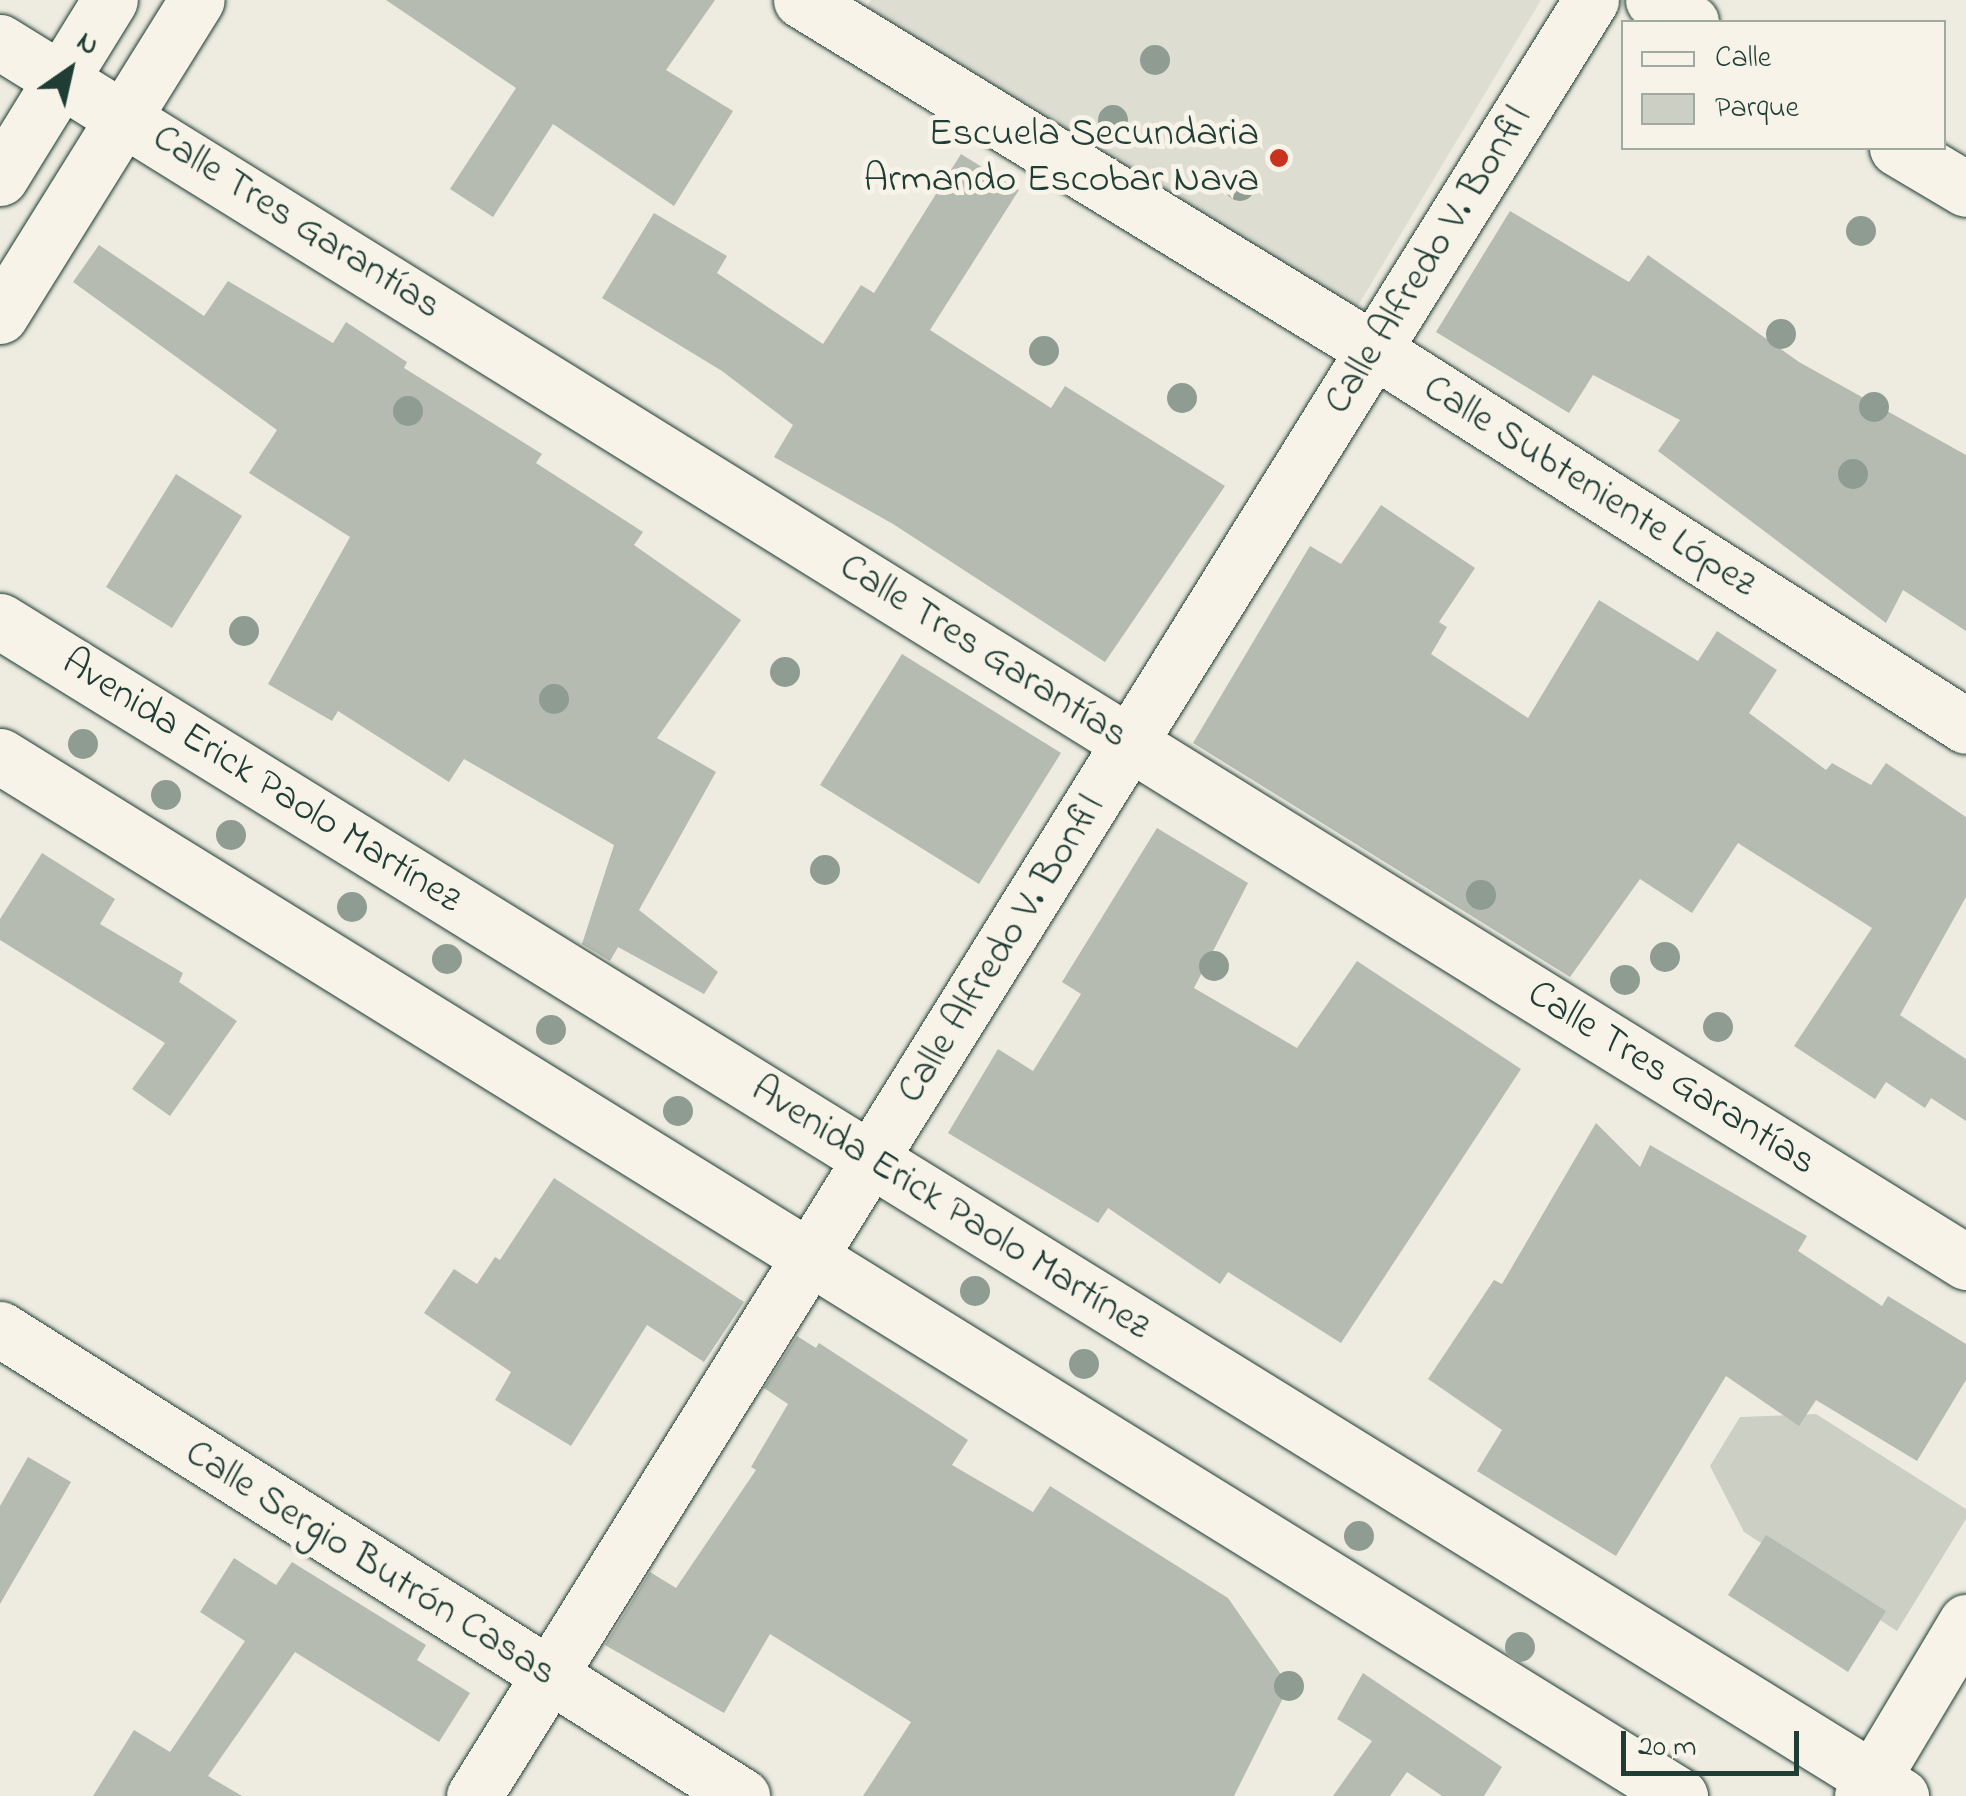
<!DOCTYPE html>
<meta charset="utf-8">
<style>
body{margin:0}
#map{position:relative;width:1966px;height:1796px;overflow:hidden;background:#eeece1;font-family:"Indie Flower",sans-serif}
div>[style]{position:absolute}
.built>*{inset:0;background:#ddddd2}
.green>*{inset:0;background:#cccfc4}
.building>*{inset:0;background:#b5bbb0}
.roads{filter:drop-shadow(0 0 2px #1f3d34) drop-shadow(0 0 2px #1f3d34)}
.street>*{height:55px;margin:-27.5px;padding:0 27.5px;transform-origin:27.5px;border-radius:27.5px;background:#f7f3e8}
.secondary>*{height:55px;margin:-27.5px;padding:0 27.5px;transform-origin:27.5px;border-radius:27.5px;background:#f7f3e8}
.trees>*{width:30px;height:30px;margin:-15px;border-radius:50%;background:#8f9c92}
.dots>*{width:28px;height:28px;translate:-50% -50%;box-sizing:border-box;border:5px solid #f7f3e8;border-radius:50%}
span{translate:-50% -50%;white-space:nowrap;text-align:center;line-height:1.15;-webkit-text-stroke:10px #f7f3e8;paint-order:stroke}
.poi-label{font-size:40px;color:#1f3d34}
.right{translate:-100% -50%;text-align:right}
.street-label{font-size:40px;color:#1f3d34}
.legend{position:absolute;left:1621px;top:20px;width:325px;height:130px;box-sizing:border-box;background:#f7f3e8;border:2px solid #a1aaa0;margin:0;padding:12px 18px;list-style:none;font-size:30px;color:#1f3d34}
.legend li{display:flex;align-items:center;gap:20px;height:50px}
.legend b{width:50px;border:2px solid #a1aaa0}
.north{position:absolute;left:20px;top:20px;width:100px;height:100px;-webkit-text-stroke:8px #f7f3e8;paint-order:stroke;rotate:34deg;font-size:28px;font-weight:700;line-height:40px;text-align:center;color:#1f3d34}
.north::after{content:'';display:block;margin:auto;width:35px;height:45px;background:#1f3d34;clip-path:polygon(50% 0,100% 100%,50% 72%,0 100%)}
.scale{position:absolute;left:1621px;top:1731px;width:178px;height:45px;box-sizing:border-box;border:5px solid #1f3d34;border-top:0;padding-left:12px;font-size:30px;line-height:35px;white-space:nowrap;color:#1f3d34;-webkit-text-stroke:8px #f7f3e8;paint-order:stroke}
</style>
<div id="map">
<div class="built">
<i style="clip-path:polygon(871px 0,1541px 0,1356px 309px,867px 7px)"></i>
</div>
<div class="green">
<i style="clip-path:polygon(1816px 1414px,1966px 1509px,1966px 1519px,1897px 1631px,1744px 1532px,1710px 1466px,1740px 1417px)"></i>
</div>
<div class="building">
<i style="clip-path:polygon(386px 0,715px 0,666px 70px,733px 111px,674px 206px,553px 124px,493px 217px,450px 189px,516px 88px)"></i>
<i style="clip-path:polygon(961px 154px,1019px 190px,930px 330px,1051px 408px,1065px 386px,1225px 486px,1105px 662px,893px 524px,774px 457px,793px 425px,722px 371px,602px 298px,654px 213px,727px 256px,717px 273px,823px 344px,861px 285px,874px 293px)"></i>
<i style="clip-path:polygon(1510px 211px,1629px 282px,1648px 255px,1799px 362px,1966px 455px,1966px 631px,1903px 590px,1886px 623px,1658px 451px,1680px 420px,1593px 375px,1569px 413px,1436px 332px)"></i>
<i style="clip-path:polygon(99px 245px,204px 316px,228px 281px,333px 343px,346px 322px,407px 362px,404px 368px,542px 454px,536px 463px,643px 532px,634px 545px,741px 620px,657px 738px,716px 772px,639px 910px,718px 972px,704px 994px,618px 947px,610px 961px,582px 944px,614px 845px,464px 759px,449px 782px,338px 711px,332px 721px,268px 684px,350px 537px,249px 473px,277px 430px,73px 282px)"></i>
<i style="clip-path:polygon(176px 474px,242px 516px,172px 628px,106px 587px)"></i>
<i style="clip-path:polygon(1381px 505px,1475px 568px,1439px 622px,1447px 627px,1431px 654px,1528px 718px,1599px 600px,1698px 661px,1717px 631px,1777px 670px,1749px 713px,1826px 770px,1832px 763px,1871px 785px,1886px 763px,1966px 817px,1966px 897px,1900px 1015px,1966px 1059px,1966px 1121px,1931px 1098px,1925px 1108px,1886px 1082px,1875px 1099px,1794px 1046px,1872px 928px,1738px 843px,1692px 913px,1640px 879px,1570px 977px,1193px 743px,1310px 546px,1341px 564px)"></i>
<i style="clip-path:polygon(902px 654px,1061px 753px,979px 884px,820px 785px)"></i>
<i style="clip-path:polygon(1157px 828px,1248px 883px,1194px 988px,1297px 1048px,1357px 961px,1521px 1069px,1341px 1343px,1228px 1272px,1220px 1284px,1108px 1208px,1098px 1223px,948px 1133px,998px 1049px,1033px 1071px,1081px 994px,1062px 982px)"></i>
<i style="clip-path:polygon(42px 853px,115px 899px,100px 924px,183px 973px,179px 982px,237px 1021px,170px 1116px,132px 1089px,165px 1043px,0 940px,0 919px)"></i>
<i style="clip-path:polygon(1596px 1123px,1640px 1167px,1650px 1145px,1807px 1236px,1798px 1251px,1882px 1306px,1888px 1296px,1966px 1344px,1966px 1380px,1917px 1461px,1816px 1400px,1799px 1426px,1726px 1376px,1616px 1556px,1477px 1471px,1502px 1430px,1428px 1379px,1494px 1280px,1502px 1284px)"></i>
<i style="clip-path:polygon(554px 1178px,744px 1302px,704px 1362px,647px 1325px,571px 1446px,495px 1400px,511px 1372px,424px 1313px,454px 1269px,477px 1284px,495px 1257px,500px 1260px)"></i>
<i style="clip-path:polygon(797px 1336px,816px 1348px,819px 1343px,968px 1440px,952px 1465px,1033px 1512px,1050px 1486px,1228px 1598px,1289px 1686px,1234px 1796px,863px 1796px,911px 1722px,770px 1634px,724px 1713px,605px 1645px,650px 1572px,676px 1588px,756px 1470px,751px 1467px,788px 1404px,764px 1388px)"></i>
<i style="clip-path:polygon(28px 1457px,71px 1482px,0 1604px,0 1506px)"></i>
<i style="clip-path:polygon(1766px 1535px,1886px 1611px,1848px 1672px,1728px 1595px)"></i>
<i style="clip-path:polygon(234px 1558px,276px 1585px,292px 1562px,426px 1645px,417px 1660px,470px 1693px,439px 1742px,295px 1652px,208px 1776px,242px 1796px,93px 1796px,134px 1730px,170px 1752px,245px 1641px,200px 1612px)"></i>
<i style="clip-path:polygon(1363px 1673px,1502px 1767px,1484px 1796px,1442px 1796px,1407px 1772px,1390px 1796px,1333px 1796px,1372px 1741px,1337px 1719px)"></i>
</div>
<div class="roads">
<div class="street">
<i style="left:801px;top:0;width:671px;rotate:31.42deg"></i>
<i style="left:1374px;top:350px;width:701px;rotate:32.42deg"></i>
<i style="left:1653px;top:0;width:44px;rotate:30.1deg"></i>
<i style="left:0;top:42px;width:2314px;rotate:31.82deg"></i>
<i style="left:1897px;top:148px;width:80px;rotate:30.7deg"></i>
<i style="left:0;top:1329px;width:877px;rotate:32.19deg"></i>
<i style="left:474px;top:1796px;width:2115px;rotate:-58.12deg"></i>
<i style="left:1862px;top:1796px;width:203px;rotate:-59.1deg"></i>
</div>
<div class="secondary">
<i style="left:0;top:178px;width:209px;rotate:-58.3deg"></i>
<i style="left:0;top:316px;width:372px;rotate:-58.1deg"></i>
<i style="left:0;top:621px;width:2235px;rotate:31.72deg"></i>
<i style="left:0;top:756px;width:1976px;rotate:31.76deg"></i>
</div>
</div>
<div class="trees">
<i style="left:1155px;top:60px"></i>
<i style="left:1113px;top:120px"></i>
<i style="left:1240px;top:186px"></i>
<i style="left:1861px;top:231px"></i>
<i style="left:1781px;top:334px"></i>
<i style="left:1044px;top:351px"></i>
<i style="left:1182px;top:398px"></i>
<i style="left:1874px;top:407px"></i>
<i style="left:408px;top:411px"></i>
<i style="left:1853px;top:474px"></i>
<i style="left:244px;top:631px"></i>
<i style="left:785px;top:672px"></i>
<i style="left:554px;top:699px"></i>
<i style="left:83px;top:744px"></i>
<i style="left:166px;top:795px"></i>
<i style="left:231px;top:835px"></i>
<i style="left:825px;top:870px"></i>
<i style="left:1481px;top:895px"></i>
<i style="left:352px;top:907px"></i>
<i style="left:1665px;top:957px"></i>
<i style="left:447px;top:959px"></i>
<i style="left:1214px;top:966px"></i>
<i style="left:1625px;top:980px"></i>
<i style="left:1718px;top:1027px"></i>
<i style="left:551px;top:1030px"></i>
<i style="left:678px;top:1111px"></i>
<i style="left:975px;top:1291px"></i>
<i style="left:1084px;top:1364px"></i>
<i style="left:1359px;top:1536px"></i>
<i style="left:1520px;top:1647px"></i>
<i style="left:1289px;top:1686px"></i>
</div>
<div class="dots">
<i style="left:1279px;top:158px;background:#c8321e"></i>
</div>
<div class="poi-label">
<span class="right" style="left:1259px;top:158px">Escuela Secundaria<br>Armando Escobar Nava</span>
</div>
<div class="street-label">
<span style="left:296px;top:223px;rotate:32deg">Calle Tres Garantías</span>
<span style="left:1429px;top:261px;rotate:-58deg">Calle Alfredo V. Bonfil</span>
<span style="left:1589px;top:487px;rotate:32deg">Calle Subteniente López</span>
<span style="left:983px;top:652px;rotate:32deg">Calle Tres Garantías</span>
<span style="left:261px;top:782px;rotate:32deg">Avenida Erick Paolo Martínez</span>
<span style="left:1002px;top:950px;rotate:-58deg">Calle Alfredo V. Bonfil</span>
<span style="left:1671px;top:1079px;rotate:32deg">Calle Tres Garantías</span>
<span style="left:950px;top:1209px;rotate:32deg">Avenida Erick Paolo Martínez</span>
<span style="left:370px;top:1564px;rotate:32deg">Calle Sergio Butrón Casas</span>
</div>
<ul class="legend">
<li><b style="height:12px;background:#f7f3e8"></b>Calle</li>
<li><b style="height:28px;background:#cccfc4"></b>Parque</li>
</ul>
<div class="north">N</div>
<div class="scale">20 m</div>
</div>
